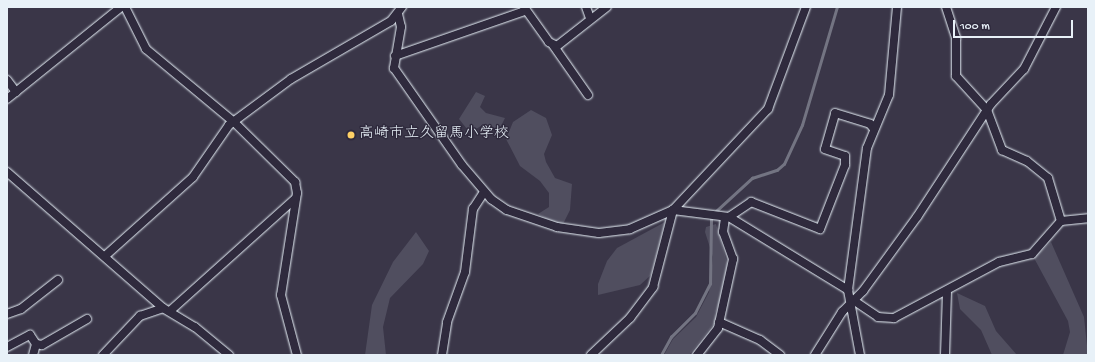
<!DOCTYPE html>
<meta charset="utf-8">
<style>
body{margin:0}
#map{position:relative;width:1095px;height:362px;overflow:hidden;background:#3a3648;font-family:"Gochi Hand","Klee One",sans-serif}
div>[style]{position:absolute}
.green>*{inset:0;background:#504e5f}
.stream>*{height:2.5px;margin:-1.25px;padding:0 1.25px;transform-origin:1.25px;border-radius:1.25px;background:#737482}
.roads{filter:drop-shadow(0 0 1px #e8f1f8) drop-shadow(0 0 1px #e8f1f8)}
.minor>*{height:8px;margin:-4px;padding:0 4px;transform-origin:4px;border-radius:4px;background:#2f2a3d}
.dots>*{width:11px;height:11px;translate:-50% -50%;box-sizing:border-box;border:2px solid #2f2a3d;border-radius:50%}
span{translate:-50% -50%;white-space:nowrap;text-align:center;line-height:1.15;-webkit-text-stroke:3px #2f2a3d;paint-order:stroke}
.poi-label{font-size:15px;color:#e8f1f8}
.left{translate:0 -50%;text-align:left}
.frame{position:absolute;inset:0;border:8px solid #e8f1f8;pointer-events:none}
.scale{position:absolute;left:953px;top:20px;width:120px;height:18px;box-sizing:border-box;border:2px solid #e8f1f8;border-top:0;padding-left:5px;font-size:12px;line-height:14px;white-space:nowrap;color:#e8f1f8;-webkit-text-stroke:3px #2f2a3d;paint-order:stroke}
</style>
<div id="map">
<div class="green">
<i style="clip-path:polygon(476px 92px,485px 96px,480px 107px,486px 113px,505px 118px,498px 132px,484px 124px,473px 131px,467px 129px,459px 119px)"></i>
<i style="clip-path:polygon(531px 110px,546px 118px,552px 135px,544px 154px,546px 162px,555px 178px,572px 184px,570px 210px,563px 224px,558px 225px,538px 214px,549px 207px,549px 193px,540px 181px,520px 166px,506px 139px,513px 122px)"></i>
<i style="clip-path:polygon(665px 222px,651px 275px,640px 285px,598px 295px,598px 284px,607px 261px,617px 248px)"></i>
<i style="clip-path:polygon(716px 224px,730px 273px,715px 314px,717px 320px,689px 355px,664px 355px,673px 339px,696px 317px,709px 292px,713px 257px,705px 232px,706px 227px)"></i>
<i style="clip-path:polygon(416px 232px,429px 251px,423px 264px,390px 298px,383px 327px,386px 355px,365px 355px,372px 305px,393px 262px)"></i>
<i style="clip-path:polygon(1051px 242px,1084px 317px,1088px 355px,1063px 355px,1070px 332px,1068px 321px,1034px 258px)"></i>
<i style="clip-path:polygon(957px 293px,985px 306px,996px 331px,1017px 355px,992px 355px,981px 330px,960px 309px)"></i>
</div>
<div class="stream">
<i style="left:714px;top:213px;width:52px;rotate:-42.6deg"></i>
<i style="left:752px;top:178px;width:26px;rotate:-18deg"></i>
<i style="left:777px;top:170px;width:9px;rotate:-41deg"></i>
<i style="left:784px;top:164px;width:43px;rotate:-65.2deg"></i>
<i style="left:802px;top:125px;width:123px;rotate:-73.5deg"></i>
<i style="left:661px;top:355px;width:21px;rotate:-61deg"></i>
<i style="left:671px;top:337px;width:34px;rotate:-45deg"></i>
<i style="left:695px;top:313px;width:33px;rotate:-63deg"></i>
<i style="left:710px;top:284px;width:67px;rotate:-89.1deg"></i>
</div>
<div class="roads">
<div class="minor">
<i style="left:125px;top:7px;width:47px;rotate:63.4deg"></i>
<i style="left:146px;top:49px;width:114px;rotate:39.7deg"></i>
<i style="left:234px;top:122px;width:86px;rotate:44.5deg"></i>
<i style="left:295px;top:182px;width:11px;rotate:80deg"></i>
<i style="left:297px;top:193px;width:103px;rotate:98.9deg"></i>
<i style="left:281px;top:295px;width:62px;rotate:75.1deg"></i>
<i style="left:524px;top:7px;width:43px;rotate:54.5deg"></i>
<i style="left:549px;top:42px;width:9px;rotate:27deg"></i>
<i style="left:557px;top:46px;width:63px;rotate:-38deg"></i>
<i style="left:586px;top:7px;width:12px;rotate:70deg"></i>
<i style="left:946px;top:7px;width:33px;rotate:72deg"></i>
<i style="left:956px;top:38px;width:38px;rotate:90deg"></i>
<i style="left:956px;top:76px;width:46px;rotate:47.6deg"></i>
<i style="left:987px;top:110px;width:43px;rotate:69.4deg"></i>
<i style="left:1002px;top:150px;width:27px;rotate:24deg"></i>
<i style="left:1027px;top:161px;width:27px;rotate:39deg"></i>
<i style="left:1048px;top:178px;width:45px;rotate:73.2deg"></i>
<i style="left:398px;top:14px;width:13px;rotate:77deg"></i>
<i style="left:401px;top:27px;width:42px;rotate:99.7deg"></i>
<i style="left:394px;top:68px;width:118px;rotate:55deg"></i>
<i style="left:462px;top:165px;width:45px;rotate:49.5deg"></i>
<i style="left:491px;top:199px;width:19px;rotate:35deg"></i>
<i style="left:507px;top:210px;width:53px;rotate:18.8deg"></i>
<i style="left:557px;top:227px;width:42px;rotate:8.1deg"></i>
<i style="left:599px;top:233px;width:31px;rotate:-7deg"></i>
<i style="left:630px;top:229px;width:47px;rotate:-23.8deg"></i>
<i style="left:673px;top:210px;width:56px;rotate:7.1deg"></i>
<i style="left:729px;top:217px;width:140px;rotate:31.5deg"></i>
<i style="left:553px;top:45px;width:61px;rotate:55deg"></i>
<i style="left:395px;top:56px;width:138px;rotate:-19.1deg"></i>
<i style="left:7px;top:80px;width:15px;rotate:53deg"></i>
<i style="left:7px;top:99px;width:146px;rotate:-38.9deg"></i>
<i style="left:7px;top:172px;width:207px;rotate:41.1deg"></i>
<i style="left:163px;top:308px;width:37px;rotate:31deg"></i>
<i style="left:195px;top:327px;width:44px;rotate:39.5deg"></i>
<i style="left:729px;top:217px;width:27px;rotate:-34deg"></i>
<i style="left:751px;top:202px;width:74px;rotate:21.4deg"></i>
<i style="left:820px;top:229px;width:69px;rotate:-68.7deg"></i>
<i style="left:845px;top:165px;width:9px;rotate:-90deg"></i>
<i style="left:845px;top:156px;width:21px;rotate:-161deg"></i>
<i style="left:825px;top:149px;width:37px;rotate:-74deg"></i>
<i style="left:835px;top:113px;width:37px;rotate:17deg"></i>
<i style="left:870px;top:124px;width:6px;rotate:51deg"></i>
<i style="left:105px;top:256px;width:118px;rotate:-41.9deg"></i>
<i style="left:193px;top:177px;width:63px;rotate:-55.3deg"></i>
<i style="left:229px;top:125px;width:77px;rotate:-36.6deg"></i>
<i style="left:291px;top:79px;width:116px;rotate:-30.1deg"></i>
<i style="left:391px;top:21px;width:18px;rotate:-52deg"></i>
<i style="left:853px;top:300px;width:30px;rotate:34deg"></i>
<i style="left:878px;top:317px;width:16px;rotate:4deg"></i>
<i style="left:894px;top:318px;width:119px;rotate:-28.1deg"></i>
<i style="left:999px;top:262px;width:34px;rotate:-14deg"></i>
<i style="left:1032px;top:254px;width:44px;rotate:-48.7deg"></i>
<i style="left:1061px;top:221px;width:27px;rotate:-6deg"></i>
<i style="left:170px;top:311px;width:169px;rotate:-41.9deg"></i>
<i style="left:7px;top:314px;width:15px;rotate:-20deg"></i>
<i style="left:21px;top:309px;width:47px;rotate:-38.1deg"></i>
<i style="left:719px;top:322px;width:45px;rotate:23.7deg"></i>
<i style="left:760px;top:340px;width:25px;rotate:37deg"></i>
<i style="left:36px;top:344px;width:6px;rotate:9deg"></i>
<i style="left:42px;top:345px;width:52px;rotate:-30deg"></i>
<i style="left:7px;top:347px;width:26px;rotate:-28deg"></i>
<i style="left:30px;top:335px;width:11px;rotate:56deg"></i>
<i style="left:36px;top:344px;width:11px;rotate:105deg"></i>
<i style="left:103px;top:355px;width:54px;rotate:-46.5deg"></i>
<i style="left:140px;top:316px;width:24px;rotate:-19deg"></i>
<i style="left:442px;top:355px;width:33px;rotate:-81deg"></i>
<i style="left:447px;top:322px;width:53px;rotate:-70.2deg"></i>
<i style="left:465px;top:272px;width:64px;rotate:-82.8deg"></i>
<i style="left:473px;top:209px;width:20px;rotate:-57deg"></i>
<i style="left:591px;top:355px;width:54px;rotate:-43.5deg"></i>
<i style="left:630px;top:318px;width:39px;rotate:-53deg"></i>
<i style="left:653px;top:287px;width:80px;rotate:-75.4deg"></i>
<i style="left:673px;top:210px;width:139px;rotate:-46.8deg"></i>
<i style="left:768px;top:109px;width:109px;rotate:-69.6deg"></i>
<i style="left:697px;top:355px;width:34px;rotate:-52deg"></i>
<i style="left:718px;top:328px;width:71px;rotate:-77.7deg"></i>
<i style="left:733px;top:259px;width:29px;rotate:-110deg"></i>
<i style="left:723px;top:232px;width:15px;rotate:-82deg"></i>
<i style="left:815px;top:355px;width:51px;rotate:-57.9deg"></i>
<i style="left:842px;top:312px;width:30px;rotate:-45deg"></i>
<i style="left:863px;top:291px;width:92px;rotate:-53.9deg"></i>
<i style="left:917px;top:217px;width:135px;rotate:-56.8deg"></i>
<i style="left:991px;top:104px;width:48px;rotate:-46.7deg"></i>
<i style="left:1024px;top:69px;width:70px;rotate:-62.7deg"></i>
<i style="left:860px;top:355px;width:66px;rotate:-100.5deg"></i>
<i style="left:848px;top:290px;width:143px;rotate:-82.4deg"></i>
<i style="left:867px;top:148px;width:57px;rotate:-67.5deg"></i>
<i style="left:889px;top:95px;width:88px;rotate:-84.8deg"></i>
<i style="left:945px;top:355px;width:62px;rotate:-88.2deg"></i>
</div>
</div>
<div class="dots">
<i style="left:351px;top:135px;background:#ffd166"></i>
</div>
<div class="poi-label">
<span class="left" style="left:359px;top:135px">高崎市立久留馬小学校</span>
</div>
<div class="frame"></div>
<div class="scale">100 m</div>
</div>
